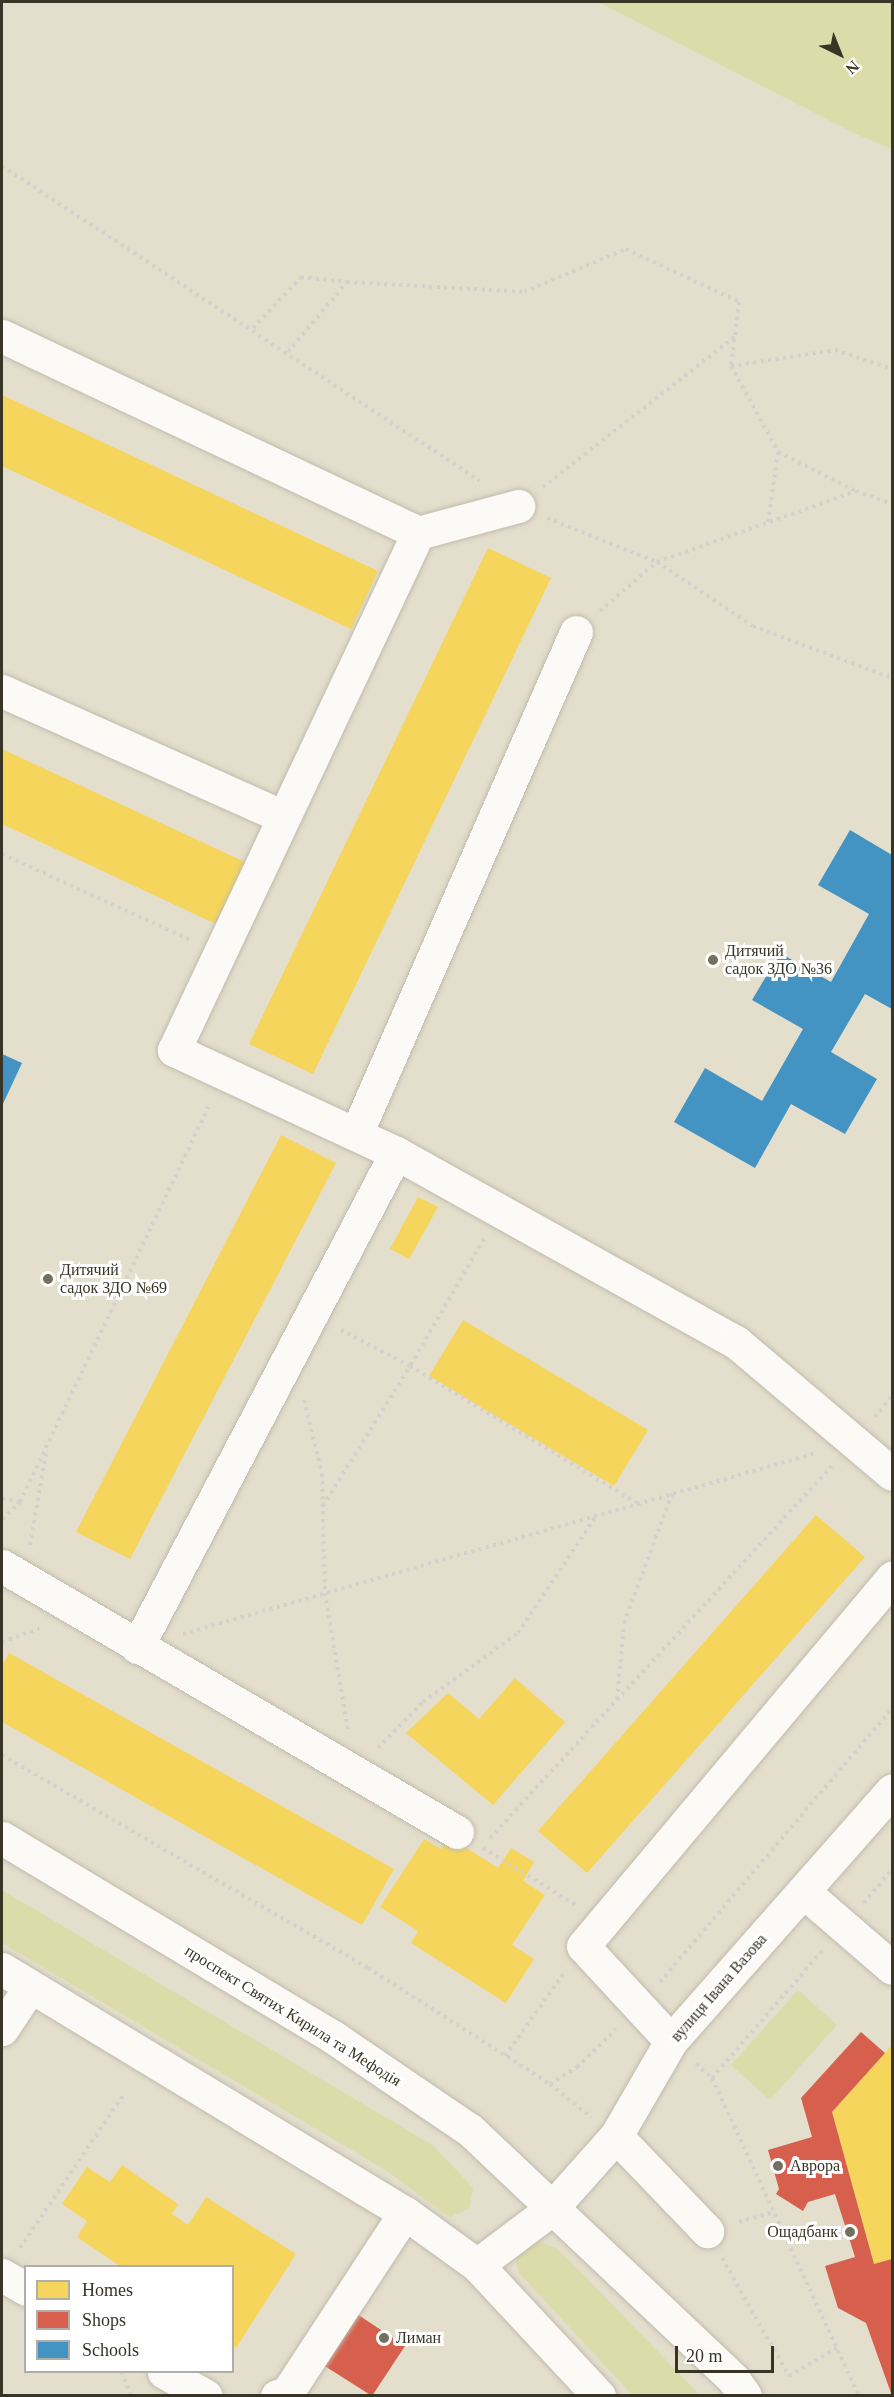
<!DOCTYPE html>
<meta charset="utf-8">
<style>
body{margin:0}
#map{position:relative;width:894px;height:2397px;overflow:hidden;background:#e4decc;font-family:"Times New Roman",serif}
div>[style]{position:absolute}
.green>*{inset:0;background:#dcdcaa}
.homes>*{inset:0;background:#f6d55c}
.shops>*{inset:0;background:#d6604d}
.schools>*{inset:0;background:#4393c3}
.path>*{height:4px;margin-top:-2px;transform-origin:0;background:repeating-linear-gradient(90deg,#d3d1cb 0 3px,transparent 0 7.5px)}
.roads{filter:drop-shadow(0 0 2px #c0bbad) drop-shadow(0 0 2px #c0bbad)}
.minor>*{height:33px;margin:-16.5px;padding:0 16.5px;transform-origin:16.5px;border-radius:16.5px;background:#fbfaf7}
.dots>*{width:16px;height:16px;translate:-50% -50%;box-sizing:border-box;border:3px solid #fff;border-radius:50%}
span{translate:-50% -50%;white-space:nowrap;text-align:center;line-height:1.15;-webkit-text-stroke:6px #fff;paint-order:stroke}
.poi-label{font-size:16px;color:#383426}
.left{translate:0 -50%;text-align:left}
.right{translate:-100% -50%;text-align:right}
.street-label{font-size:16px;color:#383426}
.frame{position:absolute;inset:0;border:3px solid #383426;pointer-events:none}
.legend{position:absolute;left:24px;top:2265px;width:210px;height:108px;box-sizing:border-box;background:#fff;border:2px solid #afaea8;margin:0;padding:8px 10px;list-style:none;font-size:18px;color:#383426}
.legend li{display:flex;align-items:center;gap:12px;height:30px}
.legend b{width:30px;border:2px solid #afaea8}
.north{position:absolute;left:810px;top:24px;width:60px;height:60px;-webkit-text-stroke:4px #fff;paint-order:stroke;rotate:137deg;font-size:16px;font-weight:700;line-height:24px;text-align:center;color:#383426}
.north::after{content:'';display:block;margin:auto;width:21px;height:27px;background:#383426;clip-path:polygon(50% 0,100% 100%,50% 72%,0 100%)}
.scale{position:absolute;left:675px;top:2346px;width:99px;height:27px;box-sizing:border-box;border:3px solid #383426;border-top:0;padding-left:8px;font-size:18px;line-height:21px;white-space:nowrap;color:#383426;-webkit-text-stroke:4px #fff;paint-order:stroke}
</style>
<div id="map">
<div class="green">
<i style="clip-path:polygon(598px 2px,892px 2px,892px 149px,858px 135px)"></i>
<i style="clip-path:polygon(2px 1890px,434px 2146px,473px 2188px,469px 2208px,451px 2217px,442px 2212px,387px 2171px,2px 1943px)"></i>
<i style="clip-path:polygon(798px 1990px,837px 2025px,770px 2100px,731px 2065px)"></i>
<i style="clip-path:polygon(538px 2242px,557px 2248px,700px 2395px,632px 2395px,519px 2273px,516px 2263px,520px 2249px)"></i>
</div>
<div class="homes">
<i style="clip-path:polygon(2px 395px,378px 571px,351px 629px,2px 466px)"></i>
<i style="clip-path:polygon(488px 548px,551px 578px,313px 1074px,249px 1044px)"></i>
<i style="clip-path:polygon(2px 749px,247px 863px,218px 925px,2px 824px)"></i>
<i style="clip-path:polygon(281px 1135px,336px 1163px,130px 1559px,76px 1532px)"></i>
<i style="clip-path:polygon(418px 1197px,438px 1207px,409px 1259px,390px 1249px)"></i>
<i style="clip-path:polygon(463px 1320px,648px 1430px,614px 1486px,429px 1376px)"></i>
<i style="clip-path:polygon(816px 1515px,865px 1557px,587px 1873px,538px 1831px)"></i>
<i style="clip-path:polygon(9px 1653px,394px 1869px,362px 1925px,2px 1722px,2px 1666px)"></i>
<i style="clip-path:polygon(515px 1678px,565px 1722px,493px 1805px,406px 1733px,448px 1693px,479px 1719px)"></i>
<i style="clip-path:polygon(449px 1837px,498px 1868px,511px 1848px,534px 1862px,523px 1881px,545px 1895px,512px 1945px,534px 1959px,506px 2003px,411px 1943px,418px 1931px,380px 1907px,424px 1839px,441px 1849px)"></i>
<i style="clip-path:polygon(892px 2045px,892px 2259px,874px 2264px,832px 2112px)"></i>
<i style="clip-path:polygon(122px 2165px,178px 2204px,172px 2214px,188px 2225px,206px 2197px,296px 2254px,236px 2348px,232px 2346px,232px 2266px,120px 2266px,77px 2237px,87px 2221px,62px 2204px,87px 2167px,110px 2182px)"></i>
</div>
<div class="shops">
<i style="clip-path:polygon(861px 2032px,885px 2053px,832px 2112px,874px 2264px,892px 2259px,892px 2396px,866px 2323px,838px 2308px,825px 2266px,855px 2257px,835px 2194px,808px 2202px,803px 2211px,776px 2194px,779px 2189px,768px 2150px,812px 2137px,801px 2098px)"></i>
<i style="clip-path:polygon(354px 2312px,405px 2346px,372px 2396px,320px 2363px)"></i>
</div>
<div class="schools">
<i style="clip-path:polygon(850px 830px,892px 855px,892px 1009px,865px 994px,831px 1052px,877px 1079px,845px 1134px,791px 1104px,755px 1168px,674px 1122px,705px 1068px,762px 1101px,803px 1029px,752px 1000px,780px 953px,831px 982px,869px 914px,818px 885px)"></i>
<i style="clip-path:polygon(2px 1054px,22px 1063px,2px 1106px)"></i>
</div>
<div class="path">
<i style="left:2px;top:166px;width:572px;rotate:33.38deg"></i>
<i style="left:253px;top:328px;width:70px;rotate:-46.7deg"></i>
<i style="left:301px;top:277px;width:46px;rotate:6.2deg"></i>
<i style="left:288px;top:352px;width:92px;rotate:-49.9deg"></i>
<i style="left:347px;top:282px;width:177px;rotate:3.2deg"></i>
<i style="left:524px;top:292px;width:111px;rotate:-22.9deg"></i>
<i style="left:626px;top:249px;width:125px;rotate:25.1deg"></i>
<i style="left:739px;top:302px;width:64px;rotate:97.1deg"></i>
<i style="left:731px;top:366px;width:98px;rotate:61.3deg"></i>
<i style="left:731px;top:366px;width:105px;rotate:-8.7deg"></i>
<i style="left:835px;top:350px;width:60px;rotate:18.4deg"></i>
<i style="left:543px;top:487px;width:243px;rotate:-38.1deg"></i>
<i style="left:547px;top:518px;width:118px;rotate:21.8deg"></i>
<i style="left:657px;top:562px;width:115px;rotate:33.7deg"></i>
<i style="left:753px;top:626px;width:148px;rotate:20.5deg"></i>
<i style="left:768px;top:522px;width:71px;rotate:-81.9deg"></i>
<i style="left:778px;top:452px;width:87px;rotate:26.6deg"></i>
<i style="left:856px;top:491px;width:38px;rotate:20deg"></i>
<i style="left:600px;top:611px;width:75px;rotate:-40.7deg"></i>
<i style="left:657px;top:562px;width:211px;rotate:-19.6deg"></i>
<i style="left:2px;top:854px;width:208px;rotate:24.5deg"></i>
<i style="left:484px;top:1239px;width:147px;rotate:120.2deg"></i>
<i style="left:410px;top:1366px;width:265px;rotate:31.1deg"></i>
<i style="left:304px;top:1400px;width:76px;rotate:76.3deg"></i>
<i style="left:322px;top:1474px;width:119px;rotate:88.6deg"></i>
<i style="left:325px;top:1593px;width:139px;rotate:80.5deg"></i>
<i style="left:875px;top:1417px;width:27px;rotate:-51deg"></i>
<i style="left:2px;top:1498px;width:18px;rotate:13deg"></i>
<i style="left:323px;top:1506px;width:165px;rotate:-58.1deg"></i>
<i style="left:410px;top:1366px;width:78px;rotate:-152.4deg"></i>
<i style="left:2px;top:1519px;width:25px;rotate:-43deg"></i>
<i style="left:20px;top:1502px;width:441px;rotate:-64.5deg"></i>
<i style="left:30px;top:1545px;width:94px;rotate:-80.2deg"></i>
<i style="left:183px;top:1634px;width:658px;rotate:-15.96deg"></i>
<i style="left:2px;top:1642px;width:40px;rotate:-20.2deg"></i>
<i style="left:617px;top:1699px;width:76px;rotate:-84.7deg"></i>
<i style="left:624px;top:1623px;width:138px;rotate:-69.6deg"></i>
<i style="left:378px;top:1748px;width:64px;rotate:-45.6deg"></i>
<i style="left:423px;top:1702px;width:117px;rotate:-36deg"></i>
<i style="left:518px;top:1633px;width:141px;rotate:-56.3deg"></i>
<i style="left:2px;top:1755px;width:423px;rotate:30.2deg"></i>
<i style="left:368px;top:1968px;width:216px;rotate:32.5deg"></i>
<i style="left:550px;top:2084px;width:53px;rotate:38.8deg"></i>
<i style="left:490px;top:1838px;width:505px;rotate:-47.41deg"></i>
<i style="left:483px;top:1848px;width:109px;rotate:31.5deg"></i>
<i style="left:864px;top:1903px;width:44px;rotate:-50.5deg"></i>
<i style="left:660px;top:1982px;width:359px;rotate:-49.7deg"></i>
<i style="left:505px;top:2056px;width:102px;rotate:-54.6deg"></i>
<i style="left:696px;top:2064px;width:21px;rotate:41deg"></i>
<i style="left:712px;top:2078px;width:350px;rotate:65.2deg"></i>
<i style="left:712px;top:2078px;width:168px;rotate:-49.1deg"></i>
<i style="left:550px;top:2084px;width:32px;rotate:-32deg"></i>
<i style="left:577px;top:2067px;width:54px;rotate:-44.3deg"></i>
<i style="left:739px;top:2222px;width:36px;rotate:-16deg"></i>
<i style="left:20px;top:2248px;width:186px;rotate:-56deg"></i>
<i style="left:722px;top:2258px;width:136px;rotate:60.4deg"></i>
<i style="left:789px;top:2376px;width:56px;rotate:-30.3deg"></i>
<i style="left:121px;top:2372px;width:26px;rotate:67deg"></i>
</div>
<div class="roads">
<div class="minor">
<i style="left:2px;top:336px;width:460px;rotate:25.3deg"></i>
<i style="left:418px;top:533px;width:104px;rotate:-15.1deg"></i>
<i style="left:2px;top:691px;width:307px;rotate:24.1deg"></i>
<i style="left:356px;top:1134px;width:548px;rotate:-66.33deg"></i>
<i style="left:396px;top:1153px;width:245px;rotate:-155.1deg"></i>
<i style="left:174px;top:1050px;width:572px;rotate:-64.73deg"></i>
<i style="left:2px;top:1566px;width:527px;rotate:30.31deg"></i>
<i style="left:137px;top:1647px;width:558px;rotate:-62.33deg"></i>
<i style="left:396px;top:1153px;width:389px;rotate:29.1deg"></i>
<i style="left:736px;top:1342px;width:204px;rotate:40.2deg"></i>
<i style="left:2px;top:1838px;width:386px;rotate:31deg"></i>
<i style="left:333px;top:2037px;width:166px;rotate:34.2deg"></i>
<i style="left:470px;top:2130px;width:364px;rotate:43.4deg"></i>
<i style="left:734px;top:2380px;width:19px;rotate:55deg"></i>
<i style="left:804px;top:1892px;width:116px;rotate:40.8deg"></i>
<i style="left:2px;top:1969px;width:471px;rotate:31.2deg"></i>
<i style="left:405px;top:2213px;width:89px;rotate:35.8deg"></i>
<i style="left:477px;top:2265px;width:179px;rotate:47deg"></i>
<i style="left:2px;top:2029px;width:50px;rotate:-56.3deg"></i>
<i style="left:671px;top:2041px;width:129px;rotate:-132.8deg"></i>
<i style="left:583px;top:1946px;width:481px;rotate:-50deg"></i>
<i style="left:616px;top:2136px;width:132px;rotate:46.2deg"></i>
<i style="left:477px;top:2265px;width:91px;rotate:-37deg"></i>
<i style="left:550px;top:2210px;width:99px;rotate:-48.3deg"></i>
<i style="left:616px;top:2136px;width:110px;rotate:-59.9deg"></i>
<i style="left:671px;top:2041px;width:334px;rotate:-48.6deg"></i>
<i style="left:2px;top:2275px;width:28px;rotate:30deg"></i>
<i style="left:164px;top:2372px;width:48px;rotate:29.7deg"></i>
<i style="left:277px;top:2396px;width:10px;rotate:-17deg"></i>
<i style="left:287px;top:2393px;width:215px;rotate:-56.8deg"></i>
</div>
</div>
<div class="dots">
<i style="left:713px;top:960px;background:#747060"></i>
<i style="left:48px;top:1279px;background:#747060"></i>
<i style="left:778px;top:2166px;background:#747060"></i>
<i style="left:850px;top:2232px;background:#747060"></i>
<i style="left:384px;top:2338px;background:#747060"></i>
</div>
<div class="poi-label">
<span class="left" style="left:725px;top:960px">Дитячий<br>садок ЗДО №36</span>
<span class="left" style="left:60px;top:1279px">Дитячий<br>садок ЗДО №69</span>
<span class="left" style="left:790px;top:2166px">Аврора</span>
<span class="right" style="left:838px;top:2232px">Ощадбанк</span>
<span class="left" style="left:396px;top:2338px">Лиман</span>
</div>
<div class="street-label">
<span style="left:719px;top:1988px;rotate:-49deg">вулиця Івана Вазова</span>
<span style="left:293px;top:2016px;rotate:32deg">проспект Святих Кирила та Мефодія</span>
</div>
<div class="frame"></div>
<ul class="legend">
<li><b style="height:16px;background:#f6d55c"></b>Homes</li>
<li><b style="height:16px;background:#d6604d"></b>Shops</li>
<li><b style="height:16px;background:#4393c3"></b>Schools</li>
</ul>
<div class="north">N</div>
<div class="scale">20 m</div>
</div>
